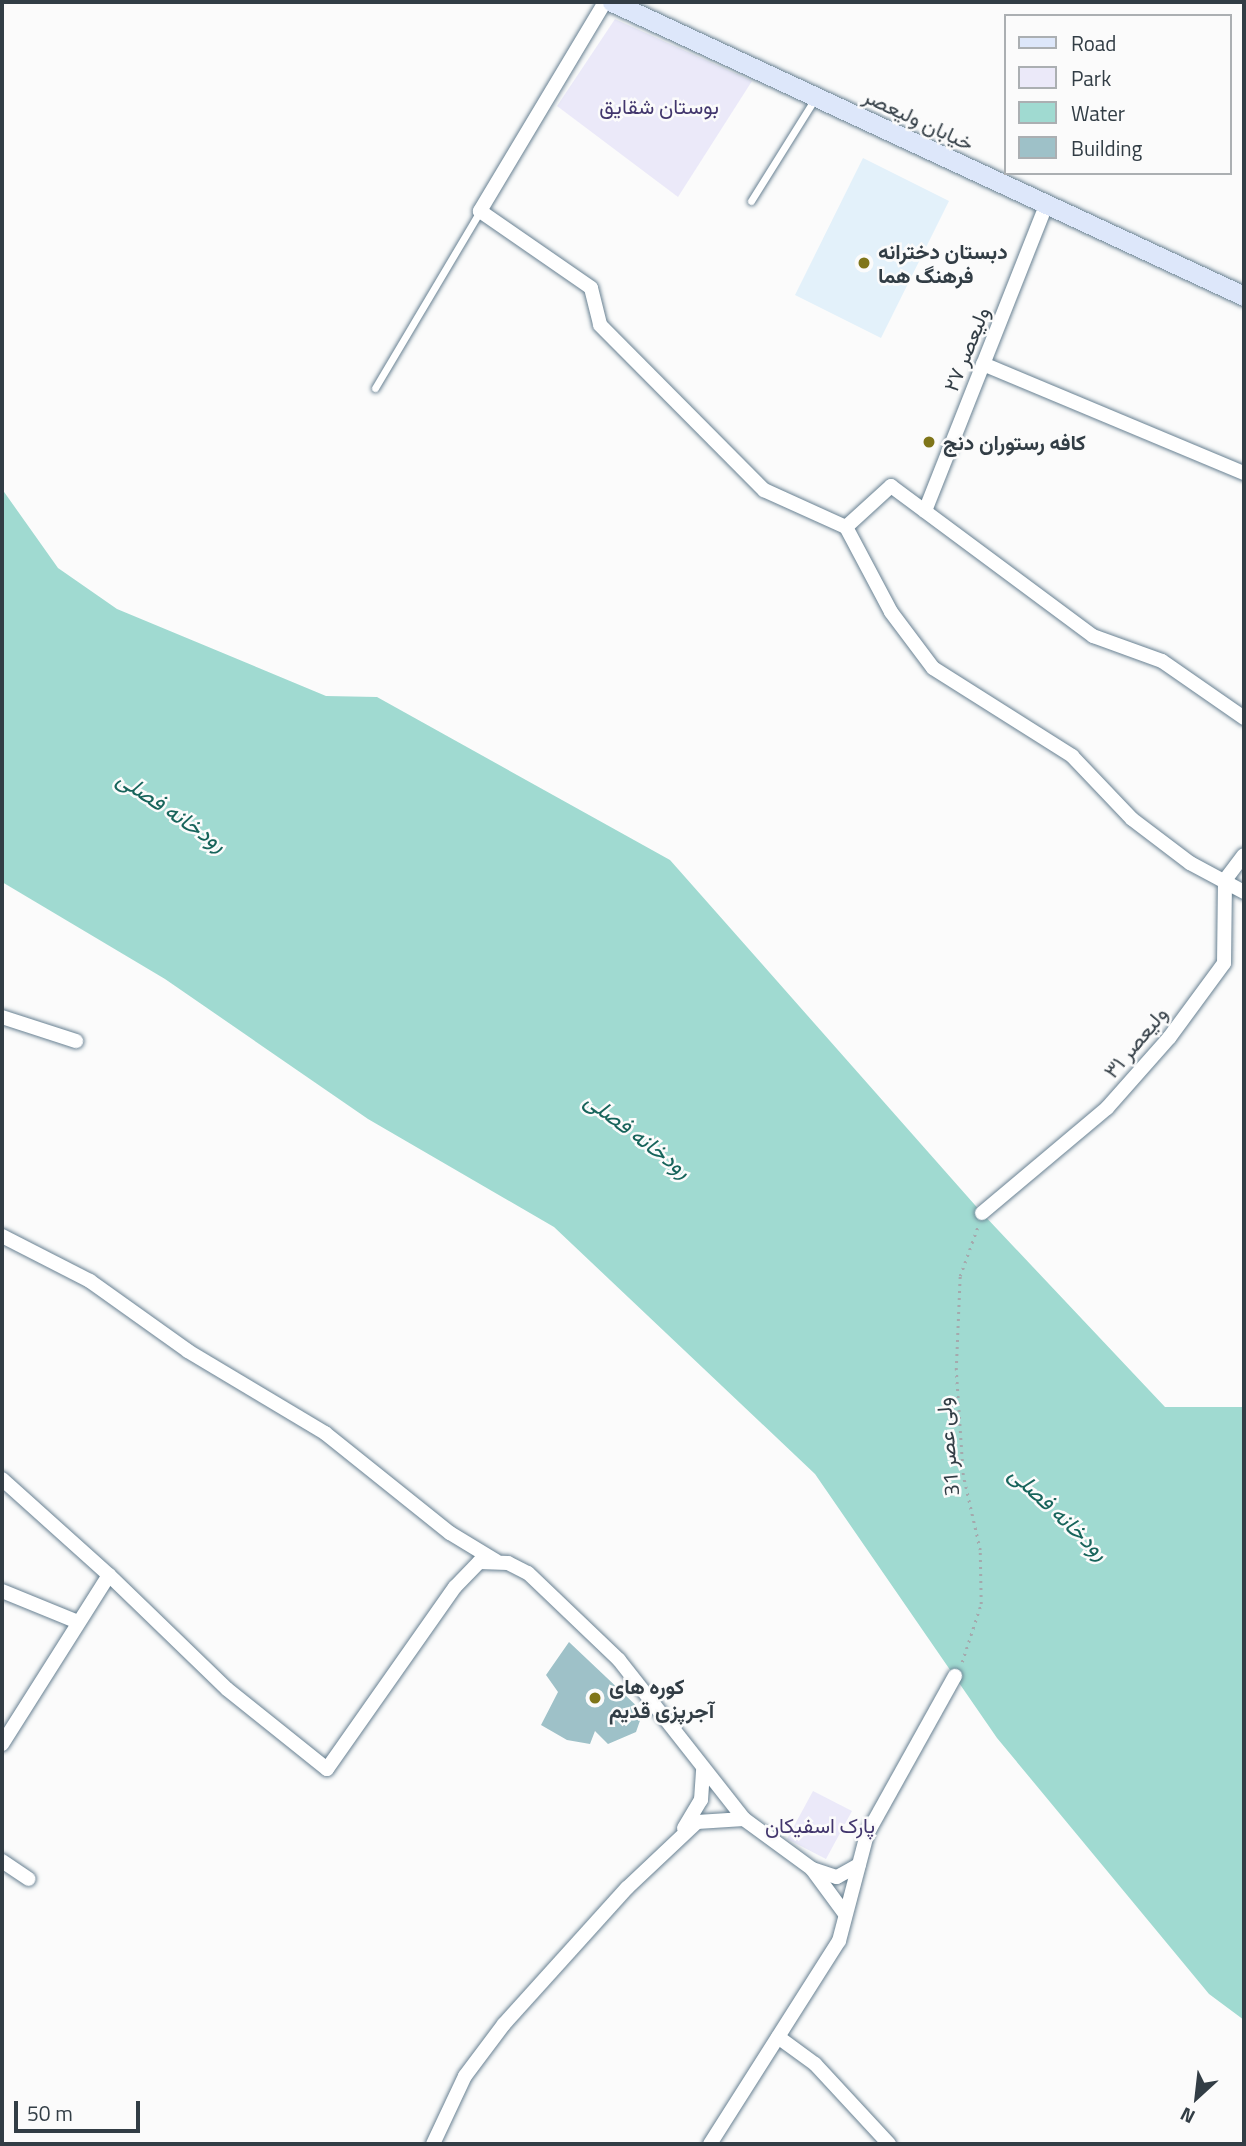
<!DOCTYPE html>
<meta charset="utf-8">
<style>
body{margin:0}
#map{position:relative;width:1246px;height:2146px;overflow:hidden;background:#fbfbfb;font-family:"Titillium Web",Vazirmatn,sans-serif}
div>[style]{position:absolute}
.built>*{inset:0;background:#e3f1fa}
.green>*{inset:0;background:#ebe9f9}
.water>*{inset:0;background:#a0dad1}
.building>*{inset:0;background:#9ec1c8}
.path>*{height:2.5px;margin-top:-1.25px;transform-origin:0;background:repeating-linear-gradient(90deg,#a4a9ad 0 2px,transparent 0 7px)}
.roads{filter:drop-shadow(0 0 2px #688192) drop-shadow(0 0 2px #688192)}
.lane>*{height:7px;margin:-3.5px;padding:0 3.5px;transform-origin:3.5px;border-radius:3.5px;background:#fff}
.street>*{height:14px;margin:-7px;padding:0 7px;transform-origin:7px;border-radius:7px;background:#fff}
.secondary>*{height:19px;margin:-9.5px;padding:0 9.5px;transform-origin:9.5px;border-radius:9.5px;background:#dde7fa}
.dots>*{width:19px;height:19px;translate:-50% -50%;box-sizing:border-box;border:4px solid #fbfbfb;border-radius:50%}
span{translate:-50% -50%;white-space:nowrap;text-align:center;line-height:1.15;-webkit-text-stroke:5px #fbfbfb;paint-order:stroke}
.park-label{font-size:21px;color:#42366d}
.street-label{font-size:21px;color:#323d45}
.poi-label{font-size:21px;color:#323d45;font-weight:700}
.left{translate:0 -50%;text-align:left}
.water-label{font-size:23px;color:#17645b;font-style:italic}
.frame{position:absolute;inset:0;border:4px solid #323d45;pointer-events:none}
.legend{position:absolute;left:1004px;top:14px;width:228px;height:161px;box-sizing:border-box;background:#fbfbfb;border:2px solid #abafb2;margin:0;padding:9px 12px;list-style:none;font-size:21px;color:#323d45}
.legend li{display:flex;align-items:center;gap:14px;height:35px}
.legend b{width:35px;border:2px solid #abafb2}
.north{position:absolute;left:1162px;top:2062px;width:70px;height:70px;-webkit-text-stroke:5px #fbfbfb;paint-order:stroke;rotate:207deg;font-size:19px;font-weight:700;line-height:28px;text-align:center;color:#323d45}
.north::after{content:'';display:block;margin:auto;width:24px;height:32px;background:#323d45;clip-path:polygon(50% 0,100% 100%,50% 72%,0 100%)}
.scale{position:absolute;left:14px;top:2101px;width:126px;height:32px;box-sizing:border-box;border:4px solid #323d45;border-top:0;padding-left:9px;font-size:21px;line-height:24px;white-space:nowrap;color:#323d45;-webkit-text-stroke:5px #fbfbfb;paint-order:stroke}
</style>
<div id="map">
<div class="built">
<i style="clip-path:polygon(863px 158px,949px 201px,881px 338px,795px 295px)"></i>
</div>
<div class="green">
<i style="clip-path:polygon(615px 19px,752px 81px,678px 197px,557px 106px)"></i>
<i style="clip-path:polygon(813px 1791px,852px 1811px,826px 1859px,787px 1839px)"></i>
</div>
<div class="water">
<i style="clip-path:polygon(2px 489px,58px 568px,117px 609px,326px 696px,377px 697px,670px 860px,982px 1213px,1165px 1407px,1244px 1407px,1244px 2020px,1209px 1994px,997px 1738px,815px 1474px,554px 1227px,368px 1119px,165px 979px,2px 882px)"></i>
</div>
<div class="building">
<i style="clip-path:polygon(569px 1642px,643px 1712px,636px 1732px,608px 1744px,595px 1731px,590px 1744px,567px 1740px,541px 1725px,558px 1692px,546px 1675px)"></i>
</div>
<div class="path">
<i style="left:962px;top:1662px;width:61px;rotate:-71.9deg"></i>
<i style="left:981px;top:1604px;width:54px;rotate:-91.1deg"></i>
<i style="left:980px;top:1550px;width:77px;rotate:-102.8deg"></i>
<i style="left:963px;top:1475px;width:105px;rotate:-93.8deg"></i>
<i style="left:956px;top:1370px;width:94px;rotate:-87.6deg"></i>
<i style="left:960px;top:1276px;width:53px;rotate:-70.2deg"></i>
</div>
<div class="roads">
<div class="lane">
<i style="left:751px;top:201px;width:123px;rotate:-58deg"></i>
<i style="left:375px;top:388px;width:206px;rotate:-59.3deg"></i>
</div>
<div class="street">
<i style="left:605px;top:2px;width:244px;rotate:120.9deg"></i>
<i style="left:480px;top:211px;width:135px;rotate:34.7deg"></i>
<i style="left:591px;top:288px;width:38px;rotate:76deg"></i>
<i style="left:600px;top:325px;width:233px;rotate:45.2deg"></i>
<i style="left:764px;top:490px;width:90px;rotate:24.3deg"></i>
<i style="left:846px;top:527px;width:61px;rotate:-42.3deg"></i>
<i style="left:891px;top:486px;width:252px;rotate:36.6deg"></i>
<i style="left:1093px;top:636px;width:73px;rotate:19.9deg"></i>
<i style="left:1162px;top:661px;width:100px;rotate:34.8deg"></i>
<i style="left:983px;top:364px;width:283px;rotate:22.7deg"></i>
<i style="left:925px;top:511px;width:331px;rotate:-68.4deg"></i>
<i style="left:846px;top:527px;width:96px;rotate:62.1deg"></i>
<i style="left:891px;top:612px;width:70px;rotate:53.1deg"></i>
<i style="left:933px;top:668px;width:165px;rotate:32.3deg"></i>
<i style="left:1072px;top:756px;width:87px;rotate:46.4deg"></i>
<i style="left:1132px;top:819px;width:73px;rotate:37.2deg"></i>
<i style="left:1190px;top:863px;width:61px;rotate:28.2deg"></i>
<i style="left:2px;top:1017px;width:78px;rotate:18deg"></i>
<i style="left:982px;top:1213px;width:163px;rotate:-40deg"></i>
<i style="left:1107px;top:1108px;width:94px;rotate:-48.5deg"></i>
<i style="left:1169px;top:1038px;width:93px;rotate:-53.7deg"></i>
<i style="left:1224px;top:963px;width:83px;rotate:-89.3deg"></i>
<i style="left:1225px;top:880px;width:31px;rotate:-53deg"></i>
<i style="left:2px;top:1236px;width:99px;rotate:27.1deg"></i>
<i style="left:90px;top:1281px;width:120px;rotate:35.5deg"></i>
<i style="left:188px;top:1351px;width:160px;rotate:30.9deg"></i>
<i style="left:325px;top:1433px;width:160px;rotate:38.7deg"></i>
<i style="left:450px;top:1533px;width:54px;rotate:31.3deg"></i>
<i style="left:2px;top:1479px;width:144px;rotate:41.9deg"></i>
<i style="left:109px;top:1575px;width:200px;rotate:122.3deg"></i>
<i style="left:109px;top:1575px;width:164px;rotate:44deg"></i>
<i style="left:227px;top:1689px;width:128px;rotate:38.7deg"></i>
<i style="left:327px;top:1769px;width:223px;rotate:-54.9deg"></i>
<i style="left:455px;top:1587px;width:35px;rotate:-46deg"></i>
<i style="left:479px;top:1562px;width:29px;rotate:2deg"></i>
<i style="left:508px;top:1563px;width:22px;rotate:27deg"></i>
<i style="left:528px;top:1573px;width:126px;rotate:43.7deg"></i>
<i style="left:619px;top:1660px;width:202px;rotate:51.8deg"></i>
<i style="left:744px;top:1819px;width:84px;rotate:36.3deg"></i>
<i style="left:812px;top:1869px;width:26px;rotate:18deg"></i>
<i style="left:837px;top:1877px;width:25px;rotate:-29deg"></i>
<i style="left:2px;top:1591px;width:82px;rotate:22.2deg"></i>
<i style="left:684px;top:1828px;width:33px;rotate:-59deg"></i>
<i style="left:701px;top:1800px;width:31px;rotate:-86deg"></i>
<i style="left:2px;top:1861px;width:32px;rotate:34deg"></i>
<i style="left:812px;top:1869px;width:56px;rotate:53.7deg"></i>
<i style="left:778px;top:2037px;width:46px;rotate:36.1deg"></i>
<i style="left:815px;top:2064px;width:109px;rotate:47.2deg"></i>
<i style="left:433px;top:2144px;width:75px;rotate:-64.8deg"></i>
<i style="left:465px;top:2076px;width:65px;rotate:-53.1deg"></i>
<i style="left:504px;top:2024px;width:183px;rotate:-47.9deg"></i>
<i style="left:627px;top:1888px;width:96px;rotate:-43.3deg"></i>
<i style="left:697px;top:1822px;width:47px;rotate:-3.7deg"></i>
<i style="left:710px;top:2144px;width:241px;rotate:-57.6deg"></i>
<i style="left:839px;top:1941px;width:111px;rotate:-75.3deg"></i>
<i style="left:867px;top:1834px;width:181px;rotate:-60.9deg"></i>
</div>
<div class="secondary">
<i style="left:612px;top:2px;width:697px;rotate:24.95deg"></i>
</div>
</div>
<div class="dots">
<i style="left:864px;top:263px;background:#7f7519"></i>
<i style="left:929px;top:442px;background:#7f7519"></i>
<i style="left:595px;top:1698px;background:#7f7519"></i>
</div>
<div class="park-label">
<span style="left:659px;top:106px">بوستان شقایق</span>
<span style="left:820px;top:1825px">پارک اسفیکان</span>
</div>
<div class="street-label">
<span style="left:919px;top:119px;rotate:25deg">خیابان ولیعصر</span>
<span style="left:966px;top:349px;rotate:-68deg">ولیعصر ۲۷</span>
<span style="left:1135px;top:1042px;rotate:-50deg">ولیعصر ۳۱</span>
<span style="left:947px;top:1447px;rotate:-95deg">ولی عصر 31</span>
</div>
<div class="poi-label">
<span class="left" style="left:878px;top:263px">دبستان دخترانه<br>فرهنگ هما</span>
<span class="left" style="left:943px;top:442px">کافه رستوران دنج</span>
<span class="left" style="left:609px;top:1698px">کوره های<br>آجرپزی قدیم</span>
</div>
<div class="water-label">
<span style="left:172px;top:811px;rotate:34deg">رودخانه فصلی</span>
<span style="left:638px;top:1135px;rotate:37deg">رودخانه فصلی</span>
<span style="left:1059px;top:1513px;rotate:43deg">رودخانه فصلی</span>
</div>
<div class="frame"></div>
<ul class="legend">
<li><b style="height:9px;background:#dde7fa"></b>Road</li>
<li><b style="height:19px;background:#ebe9f9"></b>Park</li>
<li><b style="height:19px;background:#a0dad1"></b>Water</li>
<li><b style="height:19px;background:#9ec1c8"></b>Building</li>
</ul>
<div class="north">N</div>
<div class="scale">50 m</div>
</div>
